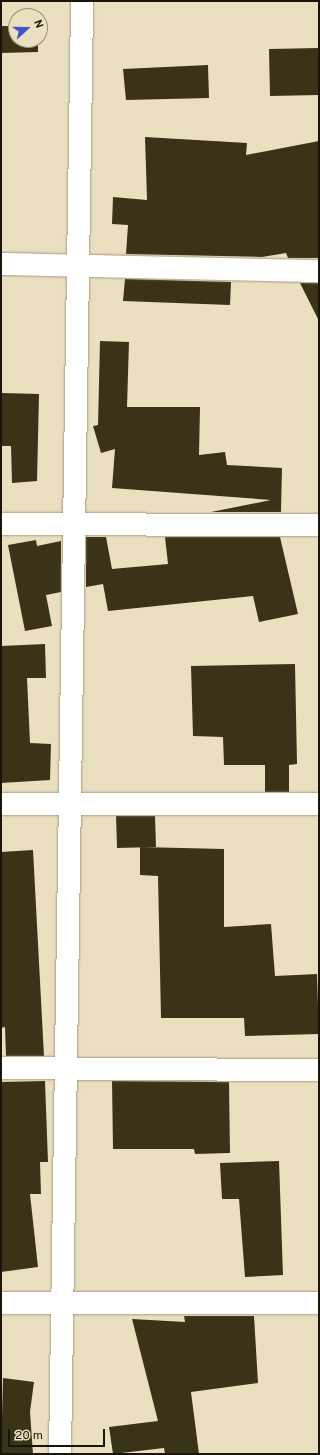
<!DOCTYPE html>
<style>
body{margin:0}
#map{position:relative;width:320px;height:1455px;overflow:hidden;background:#eae0c0;font-family:Overpass,sans-serif}
div>[style]{position:absolute}
.building>*{inset:0;background:#3b3318}
.roads{filter:drop-shadow(0 0 1px #a49b7d) drop-shadow(0 0 1px #a49b7d)}
.street>*{height:22px;margin:-11px;padding:0 11px;transform-origin:11px;border-radius:11px;background:#fff}
span{translate:-50% -50%;white-space:nowrap;text-align:center;line-height:1.15;-webkit-text-stroke:4px #eae0c0;paint-order:stroke}
.frame{position:absolute;inset:0;border:2px solid #181509;pointer-events:none}
.north{position:absolute;left:8px;top:8px;width:40px;height:40px;box-sizing:border-box;background:#eae0c0;border:1px solid #968f77;border-radius:50%;rotate:69deg;font-size:11px;font-weight:700;line-height:16px;text-align:center;color:#181509}
.north::after{content:'';display:block;margin:auto;width:14px;height:18px;background:#4652c7;clip-path:polygon(50% 0,100% 100%,50% 72%,0 100%)}
.scale{position:absolute;left:8px;top:1429px;width:97px;height:18px;box-sizing:border-box;border:2px solid #181509;border-top:0;padding-left:5px;font-size:12px;line-height:14px;white-space:nowrap;color:#181509;-webkit-text-stroke:3px #eae0c0;paint-order:stroke}
</style>
<div id="map">
<div class="building">
<i style="clip-path:polygon(1px 26px,16px 26px,16px 40px,38px 40px,38px 52px,1px 53px)"></i>
<i style="clip-path:polygon(319px 48px,319px 95px,270px 96px,269px 49px)"></i>
<i style="clip-path:polygon(208px 65px,209px 98px,126px 100px,123px 69px)"></i>
<i style="clip-path:polygon(145px 137px,247px 143px,246px 155px,319px 141px,319px 258px,288px 258px,286px 253px,262px 257px,126px 254px,128px 225px,112px 224px,113px 197px,147px 200px)"></i>
<i style="clip-path:polygon(125px 279px,231px 282px,230px 305px,123px 301px)"></i>
<i style="clip-path:polygon(300px 283px,319px 283px,319px 321px)"></i>
<i style="clip-path:polygon(100px 341px,129px 342px,127px 407px,200px 407px,199px 455px,225px 452px,227px 465px,282px 468px,281px 512px,211px 512px,271px 500px,112px 488px,115px 449px,101px 453px,93px 426px,98px 425px)"></i>
<i style="clip-path:polygon(1px 393px,39px 394px,37px 481px,12px 483px,11px 446px,1px 446px)"></i>
<i style="clip-path:polygon(86px 537px,106px 537px,112px 569px,168px 564px,165px 537px,280px 537px,298px 614px,259px 622px,253px 596px,108px 611px,103px 584px,86px 587px)"></i>
<i style="clip-path:polygon(36px 540px,37px 546px,61px 541px,61px 592px,46px 595px,52px 626px,25px 631px,8px 545px)"></i>
<i style="clip-path:polygon(45px 644px,46px 678px,27px 678px,30px 743px,51px 744px,50px 780px,1px 783px,1px 646px)"></i>
<i style="clip-path:polygon(295px 664px,297px 764px,289px 765px,289px 792px,265px 792px,265px 765px,224px 765px,223px 737px,193px 736px,191px 666px)"></i>
<i style="clip-path:polygon(116px 816px,155px 816px,156px 847px,117px 848px)"></i>
<i style="clip-path:polygon(140px 847px,224px 849px,224px 927px,271px 924px,275px 976px,317px 974px,319px 1034px,245px 1036px,244px 1018px,161px 1018px,158px 876px,140px 875px)"></i>
<i style="clip-path:polygon(33px 850px,44px 1056px,6px 1056px,5px 1027px,1px 1028px,1px 852px)"></i>
<i style="clip-path:polygon(45px 1081px,48px 1162px,40px 1162px,41px 1194px,30px 1194px,38px 1267px,1px 1272px,1px 1082px)"></i>
<i style="clip-path:polygon(112px 1081px,229px 1082px,230px 1153px,195px 1154px,194px 1149px,113px 1149px)"></i>
<i style="clip-path:polygon(279px 1161px,283px 1275px,245px 1277px,239px 1199px,222px 1199px,220px 1163px)"></i>
<i style="clip-path:polygon(184px 1316px,254px 1316px,258px 1383px,191px 1392px,199px 1454px,165px 1454px,164px 1448px,113px 1454px,109px 1427px,158px 1421px,132px 1319px,185px 1322px)"></i>
<i style="clip-path:polygon(3px 1378px,34px 1382px,30px 1412px,33px 1454px,1px 1454px)"></i>
</div>
<div class="roads">
<div class="street">
<i style="left:1px;top:264px;width:318px;rotate:1.3deg"></i>
<i style="left:1px;top:524px;width:318px;rotate:0.2deg"></i>
<i style="left:1px;top:804px;width:318px"></i>
<i style="left:1px;top:1068px;width:318px;rotate:0.4deg"></i>
<i style="left:1px;top:1303px;width:318px"></i>
<i style="left:60px;top:1454px;width:1453px;rotate:-89.13deg"></i>
</div>
</div>
<div class="frame"></div>
<div class="north">N</div>
<div class="scale">20 m</div>
</div>
